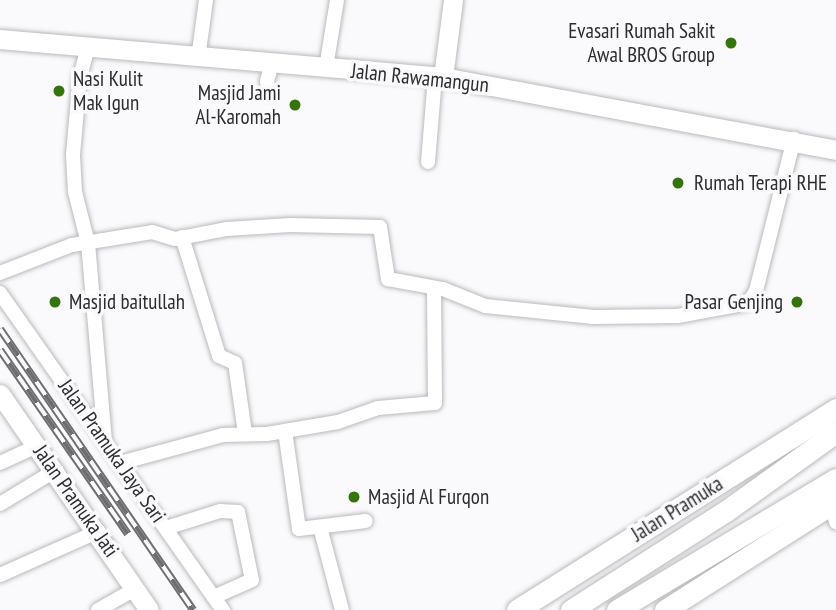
<!DOCTYPE html>
<style>
body{margin:0}
#map{position:relative;width:836px;height:610px;overflow:hidden;background:#fafafd;font-family:"PT Sans Narrow",sans-serif}
div>[style]{position:absolute}
.roads{filter:drop-shadow(0 0 2px #bababd) drop-shadow(0 0 2px #bababd)}
.street>*{height:14px;margin:-7px;padding:0 7px;transform-origin:7px;border-radius:7px;background:#fff}
.secondary>*{height:19px;margin:-9.5px;padding:0 9.5px;transform-origin:9.5px;border-radius:9.5px;background:#fff}
.primary>*{height:21px;margin:-10.5px;padding:0 10.5px;transform-origin:10.5px;border-radius:10.5px;background:#fff}
.rail>*{height:8px;margin-top:-4px;transform-origin:0;background:repeating-linear-gradient(90deg,#fafafd 0 16px,#6e6e70 0 32px);box-sizing:border-box;border-block:2px solid #6e6e70}
.dots>*{width:19px;height:19px;translate:-50% -50%;box-sizing:border-box;border:4px solid #fafafd;border-radius:50%}
span{translate:-50% -50%;white-space:nowrap;text-align:center;line-height:1.15;-webkit-text-stroke:7px #fafafd;paint-order:stroke}
.poi-label{font-size:21px;color:#2d2d2e}
.right{translate:-100% -50%;text-align:right}
.left{translate:0 -50%;text-align:left}
.street-label{font-size:21px;color:#2d2d2e}
</style>
<div id="map">
<div class="roads">
<div class="street">
<i style="left:88px;top:47px;width:30px;rotate:105deg"></i>
<i style="left:80px;top:76px;width:79px;rotate:95.1deg"></i>
<i style="left:73px;top:155px;width:37px;rotate:87deg"></i>
<i style="left:75px;top:192px;width:53px;rotate:75.7deg"></i>
<i style="left:88px;top:243px;width:200px;rotate:85.1deg"></i>
<i style="left:198px;top:59px;width:60px;rotate:-82.3deg"></i>
<i style="left:326px;top:68px;width:69px;rotate:-80.8deg"></i>
<i style="left:270px;top:93px;width:12px;rotate:-104deg"></i>
<i style="left:267px;top:81px;width:18px;rotate:-74deg"></i>
<i style="left:428px;top:162px;width:85px;rotate:-85.3deg"></i>
<i style="left:182px;top:237px;width:125px;rotate:72.7deg"></i>
<i style="left:219px;top:356px;width:17px;rotate:24deg"></i>
<i style="left:235px;top:363px;width:71px;rotate:81.9deg"></i>
<i style="left:0;top:273px;width:77px;rotate:-21.3deg"></i>
<i style="left:72px;top:245px;width:81px;rotate:-9.2deg"></i>
<i style="left:152px;top:232px;width:24px;rotate:17deg"></i>
<i style="left:175px;top:239px;width:53px;rotate:-10.9deg"></i>
<i style="left:227px;top:229px;width:63px;rotate:-3.6deg"></i>
<i style="left:290px;top:225px;width:90px;rotate:1.3deg"></i>
<i style="left:380px;top:227px;width:53px;rotate:81.3deg"></i>
<i style="left:388px;top:279px;width:56px;rotate:10.3deg"></i>
<i style="left:443px;top:289px;width:45px;rotate:22deg"></i>
<i style="left:485px;top:306px;width:109px;rotate:5.8deg"></i>
<i style="left:593px;top:317px;width:85px;rotate:-0.7deg"></i>
<i style="left:678px;top:316px;width:71px;rotate:-10.5deg"></i>
<i style="left:748px;top:303px;width:14px;rotate:-56deg"></i>
<i style="left:756px;top:291px;width:157px;rotate:-76deg"></i>
<i style="left:0;top:293px;width:388px;rotate:54.9deg"></i>
<i style="left:285px;top:431px;width:99px;rotate:81.9deg"></i>
<i style="left:299px;top:529px;width:67px;rotate:-6.8deg"></i>
<i style="left:0;top:463px;width:41px;rotate:-24.7deg"></i>
<i style="left:120px;top:463px;width:107px;rotate:-15.2deg"></i>
<i style="left:223px;top:435px;width:44px;rotate:-1.3deg"></i>
<i style="left:267px;top:434px;width:72px;rotate:-9.6deg"></i>
<i style="left:338px;top:422px;width:42px;rotate:-19.3deg"></i>
<i style="left:378px;top:408px;width:57px;rotate:-5deg"></i>
<i style="left:435px;top:403px;width:115px;rotate:-90.5deg"></i>
<i style="left:0;top:504px;width:66px;rotate:-31.3deg"></i>
<i style="left:831px;top:504px;width:19px;rotate:74deg"></i>
<i style="left:320px;top:527px;width:86px;rotate:75.2deg"></i>
<i style="left:166px;top:528px;width:57px;rotate:-17.5deg"></i>
<i style="left:220px;top:511px;width:18px;rotate:3deg"></i>
<i style="left:238px;top:512px;width:69px;rotate:78.4deg"></i>
<i style="left:252px;top:580px;width:42px;rotate:155.9deg"></i>
<i style="left:0;top:575px;width:108px;rotate:-24deg"></i>
<i style="left:98px;top:610px;width:43px;rotate:-29.6deg"></i>
</div>
<div class="secondary">
<i style="left:0;top:39px;width:445px;rotate:4.9deg"></i>
<i style="left:443px;top:77px;width:400px;rotate:10.5deg"></i>
<i style="left:443px;top:77px;width:78px;rotate:-82.6deg"></i>
<i style="left:0;top:394px;width:262px;rotate:55.4deg"></i>
</div>
<div class="primary">
<i style="left:517px;top:610px;width:377px;rotate:-32.2deg"></i>
<i style="left:571px;top:610px;width:184px;rotate:-32.6deg"></i>
<i style="left:726px;top:511px;width:135px;rotate:-35.7deg"></i>
<i style="left:617px;top:610px;width:255px;rotate:-30.9deg"></i>
<i style="left:665px;top:610px;width:203px;rotate:-32.5deg"></i>
</div>
</div>
<div class="rail">
<i style="left:0;top:329px;width:341px;rotate:55.5deg"></i>
<i style="left:0;top:350px;width:224px;rotate:55.2deg"></i>
</div>
<div class="dots">
<i style="left:731px;top:43px;background:#35730b"></i>
<i style="left:59px;top:91px;background:#35730b"></i>
<i style="left:295px;top:105px;background:#35730b"></i>
<i style="left:678px;top:183px;background:#35730b"></i>
<i style="left:55px;top:302px;background:#35730b"></i>
<i style="left:797px;top:302px;background:#35730b"></i>
<i style="left:354px;top:497px;background:#35730b"></i>
</div>
<div class="poi-label">
<span class="right" style="left:715px;top:43px">Evasari Rumah Sakit<br>Awal BROS Group</span>
<span class="left" style="left:73px;top:91px">Nasi Kulit<br>Mak Igun</span>
<span class="right" style="left:281px;top:105px">Masjid Jami<br>Al-Karomah</span>
<span class="left" style="left:694px;top:183px">Rumah Terapi RHE</span>
<span class="left" style="left:69px;top:302px">Masjid baitullah</span>
<span class="right" style="left:783px;top:302px">Pasar Genjing</span>
<span class="left" style="left:368px;top:497px">Masjid Al Furqon</span>
</div>
<div class="street-label">
<span style="left:420px;top:78px;rotate:6deg">Jalan Rawamangun</span>
<span style="left:112px;top:451px;rotate:55deg">Jalan Pramuka Jaya Sari</span>
<span style="left:76px;top:501px;rotate:55deg">Jalan Pramuka Jati</span>
<span style="left:677px;top:509px;rotate:-32deg">Jalan Pramuka</span>
</div>
</div>
